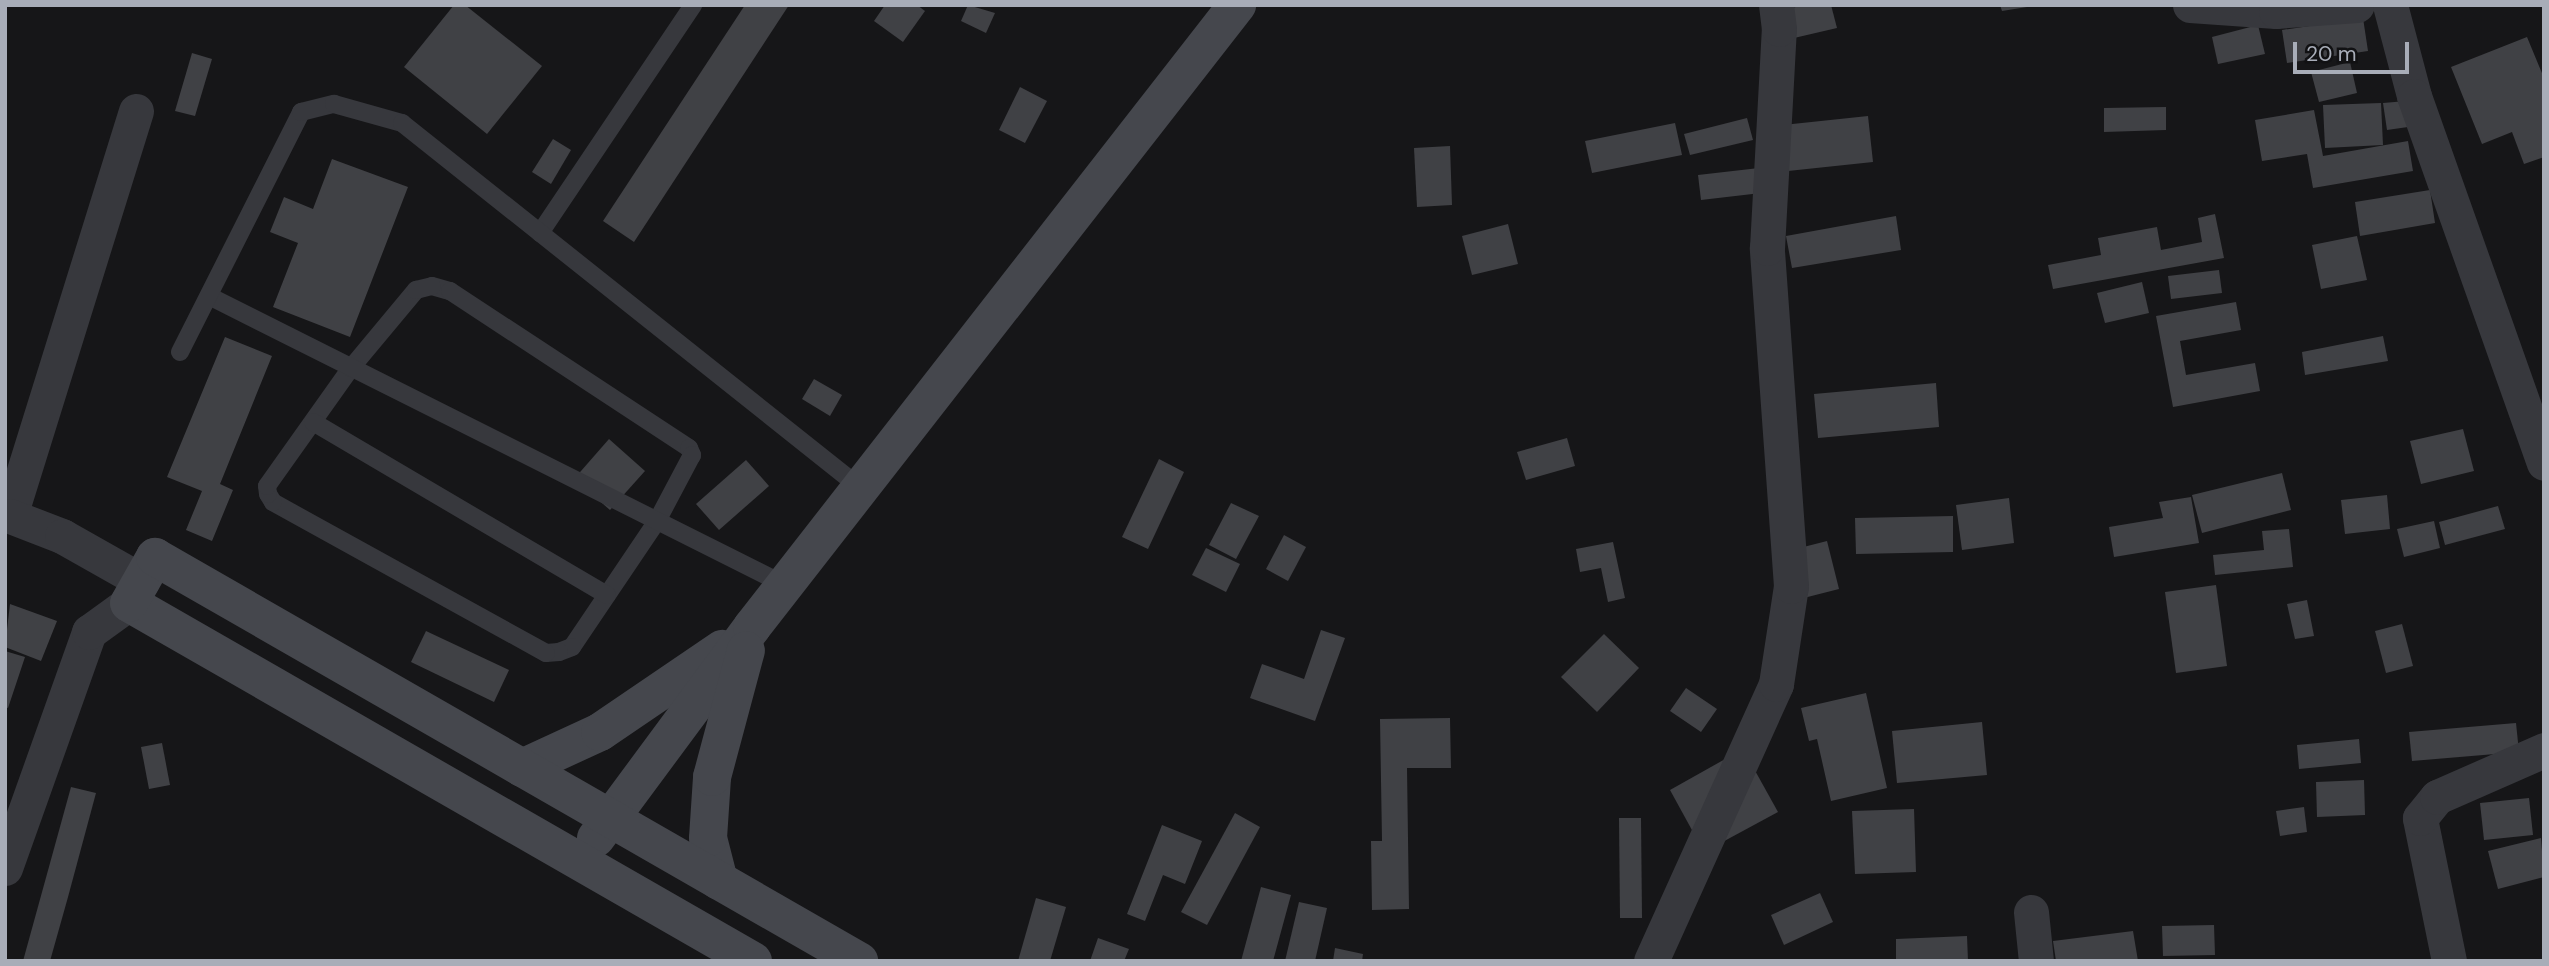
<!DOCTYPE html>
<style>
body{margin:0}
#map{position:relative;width:2549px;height:966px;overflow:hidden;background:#161618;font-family:"DM Sans",sans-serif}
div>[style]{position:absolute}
.building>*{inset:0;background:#404145}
.service>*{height:18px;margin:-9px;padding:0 9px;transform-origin:9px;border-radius:9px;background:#37383d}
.minor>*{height:35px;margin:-17.5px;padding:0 17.5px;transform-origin:17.5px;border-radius:17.5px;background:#37383d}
.secondary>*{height:38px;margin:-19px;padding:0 19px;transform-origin:19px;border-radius:19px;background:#45474d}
span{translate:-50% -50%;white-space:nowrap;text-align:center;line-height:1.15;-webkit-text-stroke:5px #111113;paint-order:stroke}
.frame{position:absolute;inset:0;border:7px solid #a8adb8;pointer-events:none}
.scale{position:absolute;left:2293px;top:42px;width:116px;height:32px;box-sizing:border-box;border:4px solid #a8adb8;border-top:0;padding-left:9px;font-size:21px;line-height:24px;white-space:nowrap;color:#a8adb8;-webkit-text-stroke:5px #111113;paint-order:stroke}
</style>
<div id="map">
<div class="building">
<i style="clip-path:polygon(454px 5px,465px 5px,542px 66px,487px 134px,404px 67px)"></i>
<i style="clip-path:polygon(745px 5px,789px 5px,634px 242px,603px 221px)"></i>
<i style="clip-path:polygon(885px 5px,917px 5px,925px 11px,903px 42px,874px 21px)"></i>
<i style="clip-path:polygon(968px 5px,995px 13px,986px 33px,961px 21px)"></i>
<i style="clip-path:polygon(1804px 5px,1831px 5px,1837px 28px,1773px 43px,1766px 14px)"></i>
<i style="clip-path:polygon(2000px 5px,2027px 5px,2027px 7px,2002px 11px)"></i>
<i style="clip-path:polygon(2363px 18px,2368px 51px,2287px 63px,2282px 30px)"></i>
<i style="clip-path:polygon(2258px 25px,2265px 54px,2218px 64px,2212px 37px)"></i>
<i style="clip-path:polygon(2527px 37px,2544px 78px,2544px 157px,2524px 164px,2512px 132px,2482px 144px,2451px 67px)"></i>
<i style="clip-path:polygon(192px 53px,212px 59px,195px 116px,175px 111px)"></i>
<i style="clip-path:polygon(2350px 62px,2357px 93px,2319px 102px,2311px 72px)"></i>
<i style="clip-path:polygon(1020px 87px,1047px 101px,1025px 143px,999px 130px)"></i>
<i style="clip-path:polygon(2406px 101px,2408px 127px,2387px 130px,2383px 103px)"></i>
<i style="clip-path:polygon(2381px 103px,2383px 145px,2325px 148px,2323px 105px)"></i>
<i style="clip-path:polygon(2166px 107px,2166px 130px,2104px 132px,2104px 108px)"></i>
<i style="clip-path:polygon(2314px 110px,2323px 156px,2408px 141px,2413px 171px,2313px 188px,2307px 154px,2262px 161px,2255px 120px)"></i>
<i style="clip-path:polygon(1868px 116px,1873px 162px,1788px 171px,1783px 125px)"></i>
<i style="clip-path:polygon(1747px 118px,1753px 140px,1690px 155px,1684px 134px)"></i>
<i style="clip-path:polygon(1675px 123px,1682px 155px,1592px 173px,1585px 141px)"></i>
<i style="clip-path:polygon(553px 139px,571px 150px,551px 184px,532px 172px)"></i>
<i style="clip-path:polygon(1450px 146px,1452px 205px,1417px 207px,1414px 148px)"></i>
<i style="clip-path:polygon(332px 159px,408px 187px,350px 337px,273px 307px,298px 243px,270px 232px,284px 197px,313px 209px)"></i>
<i style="clip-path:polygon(1759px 168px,1761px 193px,1701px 200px,1698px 175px)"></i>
<i style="clip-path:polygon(2430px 190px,2435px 223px,2360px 236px,2355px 202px)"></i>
<i style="clip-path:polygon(2215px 214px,2224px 258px,2053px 289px,2048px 265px,2101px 255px,2098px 238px,2157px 227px,2161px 250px,2202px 242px,2198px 218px)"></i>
<i style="clip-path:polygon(1896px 216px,1901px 250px,1792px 268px,1786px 236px)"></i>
<i style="clip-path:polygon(1508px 224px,1518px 264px,1472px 275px,1462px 236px)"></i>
<i style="clip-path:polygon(2357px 236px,2367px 280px,2321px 289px,2312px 245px)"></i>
<i style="clip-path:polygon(2219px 270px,2222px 293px,2171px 299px,2168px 276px)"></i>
<i style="clip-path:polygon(2142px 282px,2149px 313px,2105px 323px,2097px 293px)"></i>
<i style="clip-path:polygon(2236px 302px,2241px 330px,2180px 341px,2186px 375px,2255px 363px,2260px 391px,2173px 407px,2156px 316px)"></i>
<i style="clip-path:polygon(2383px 336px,2388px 361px,2305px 375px,2302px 352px)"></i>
<i style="clip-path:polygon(225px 337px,272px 356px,220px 484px,233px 490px,212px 541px,186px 530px,202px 491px,167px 477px)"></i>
<i style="clip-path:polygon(814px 379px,842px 395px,830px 416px,802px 399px)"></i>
<i style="clip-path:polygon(1936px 383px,1939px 427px,1818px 438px,1814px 394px)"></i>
<i style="clip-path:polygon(2463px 429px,2474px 471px,2421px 484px,2410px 441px)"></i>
<i style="clip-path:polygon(1567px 438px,1575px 466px,1526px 480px,1517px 452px)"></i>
<i style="clip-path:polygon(609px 439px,645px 471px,610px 510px,574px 479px)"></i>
<i style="clip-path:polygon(1159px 459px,1184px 472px,1148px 549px,1122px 537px)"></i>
<i style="clip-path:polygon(746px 460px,769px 486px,719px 530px,696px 504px)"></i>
<i style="clip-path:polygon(2282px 473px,2291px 510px,2202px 533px,2192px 495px)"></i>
<i style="clip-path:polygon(2387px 495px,2390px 529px,2345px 534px,2341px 500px)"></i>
<i style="clip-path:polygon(2191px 497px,2199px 543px,2114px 557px,2109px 527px,2163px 518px,2159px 502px)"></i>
<i style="clip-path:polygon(2009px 498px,2014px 543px,1962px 550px,1956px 505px)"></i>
<i style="clip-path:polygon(1231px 503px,1259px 516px,1236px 559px,1209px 545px)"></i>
<i style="clip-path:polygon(2498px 506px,2505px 529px,2445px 545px,2439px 522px)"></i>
<i style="clip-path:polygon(1953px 516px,1953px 552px,1856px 554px,1855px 518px)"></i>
<i style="clip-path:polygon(2434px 521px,2440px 548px,2404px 557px,2397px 529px)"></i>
<i style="clip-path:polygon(2289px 529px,2293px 567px,2215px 575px,2213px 555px,2264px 550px,2262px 531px)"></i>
<i style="clip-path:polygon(1284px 535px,1306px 547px,1288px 581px,1266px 569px)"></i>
<i style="clip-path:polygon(1827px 541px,1839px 589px,1788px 602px,1776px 554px)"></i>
<i style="clip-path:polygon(1613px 542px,1625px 598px,1608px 602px,1601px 568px,1580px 572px,1576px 549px)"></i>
<i style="clip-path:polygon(1206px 548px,1240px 564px,1226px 592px,1192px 575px)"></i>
<i style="clip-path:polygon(2216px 585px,2227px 666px,2176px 673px,2165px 592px)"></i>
<i style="clip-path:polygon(2307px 600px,2314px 636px,2295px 639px,2287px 604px)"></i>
<i style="clip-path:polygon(10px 604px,57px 621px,41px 661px,5px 647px)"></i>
<i style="clip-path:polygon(2402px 624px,2413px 666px,2386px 673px,2375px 631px)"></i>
<i style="clip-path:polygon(1321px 630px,1345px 638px,1315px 721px,1250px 698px,1262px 664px,1304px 679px)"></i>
<i style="clip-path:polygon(426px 631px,509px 670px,494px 702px,411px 662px)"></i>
<i style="clip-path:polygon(1604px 634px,1639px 668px,1597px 712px,1561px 677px)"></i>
<i style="clip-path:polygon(5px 651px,25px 657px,8px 708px,5px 707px)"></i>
<i style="clip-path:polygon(1686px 688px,1717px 709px,1701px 732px,1670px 711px)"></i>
<i style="clip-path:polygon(1866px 693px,1887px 788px,1831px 801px,1817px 739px,1809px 741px,1801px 708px)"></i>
<i style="clip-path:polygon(1450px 718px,1451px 768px,1407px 768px,1409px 909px,1372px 910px,1371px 841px,1382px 841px,1380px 719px)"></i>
<i style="clip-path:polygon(1982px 722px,1987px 775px,1897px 783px,1892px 731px)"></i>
<i style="clip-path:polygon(2516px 723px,2519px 752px,2412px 761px,2409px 732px)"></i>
<i style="clip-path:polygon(2359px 739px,2361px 763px,2299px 769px,2297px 745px)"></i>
<i style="clip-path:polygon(162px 743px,170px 785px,149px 789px,141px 747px)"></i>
<i style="clip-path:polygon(1743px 749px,1778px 812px,1704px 852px,1670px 790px)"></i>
<i style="clip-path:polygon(2364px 780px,2365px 815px,2317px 817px,2316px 782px)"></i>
<i style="clip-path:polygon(71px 787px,96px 793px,68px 897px,50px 961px,23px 961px)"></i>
<i style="clip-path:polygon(2529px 798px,2533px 835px,2484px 840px,2480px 803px)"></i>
<i style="clip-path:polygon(2304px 807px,2307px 832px,2280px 836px,2276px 811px)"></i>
<i style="clip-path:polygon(1914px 809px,1916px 872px,1855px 874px,1852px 811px)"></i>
<i style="clip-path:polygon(1235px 813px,1260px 827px,1207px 925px,1181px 912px)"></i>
<i style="clip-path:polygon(1619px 818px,1641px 818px,1642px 918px,1620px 918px)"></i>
<i style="clip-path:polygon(1162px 825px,1202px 841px,1185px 884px,1163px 875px,1145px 921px,1127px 914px)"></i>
<i style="clip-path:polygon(2541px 838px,2544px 877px,2498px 889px,2488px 851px)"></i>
<i style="clip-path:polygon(1261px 887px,1291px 895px,1273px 961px,1241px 961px)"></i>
<i style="clip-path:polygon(1820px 893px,1833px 922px,1784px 945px,1771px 915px)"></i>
<i style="clip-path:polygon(1036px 898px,1066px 907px,1050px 961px,1018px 961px)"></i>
<i style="clip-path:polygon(1299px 902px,1327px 908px,1315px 961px,1285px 961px)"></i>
<i style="clip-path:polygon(2214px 925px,2215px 955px,2163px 956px,2162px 926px)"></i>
<i style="clip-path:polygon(2133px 931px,2138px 961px,2056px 961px,2053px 941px)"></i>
<i style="clip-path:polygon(1967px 936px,1968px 961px,1896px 961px,1896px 939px)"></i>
<i style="clip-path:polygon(1098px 938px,1129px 949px,1124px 961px,1090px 961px)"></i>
<i style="clip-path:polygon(1335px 948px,1363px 954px,1362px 961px,1333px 961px)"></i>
</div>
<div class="service">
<i style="left:540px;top:233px;width:275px;rotate:-56.1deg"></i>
<i style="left:432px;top:286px;width:19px;rotate:16deg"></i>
<i style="left:450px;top:291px;width:286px;rotate:33.3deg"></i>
<i style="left:689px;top:448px;width:8px;rotate:67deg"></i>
<i style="left:692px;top:455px;width:75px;rotate:117.9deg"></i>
<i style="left:657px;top:521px;width:152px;rotate:124deg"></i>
<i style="left:572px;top:647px;width:14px;rotate:159deg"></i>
<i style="left:559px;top:652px;width:13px;rotate:176deg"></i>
<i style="left:546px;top:653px;width:312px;rotate:-151.1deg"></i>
<i style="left:273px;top:502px;width:9px;rotate:-122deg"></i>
<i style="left:268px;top:494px;width:8px;rotate:-97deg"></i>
<i style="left:267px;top:486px;width:145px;rotate:-54.6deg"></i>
<i style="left:351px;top:368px;width:102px;rotate:-50.2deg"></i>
<i style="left:416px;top:290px;width:16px;rotate:-14deg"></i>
<i style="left:209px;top:296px;width:647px;rotate:26.64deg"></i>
<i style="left:180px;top:352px;width:269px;rotate:-63.2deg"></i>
<i style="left:301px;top:112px;width:34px;rotate:-14deg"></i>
<i style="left:334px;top:104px;width:71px;rotate:15.6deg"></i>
<i style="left:402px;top:123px;width:588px;rotate:38.51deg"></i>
<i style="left:313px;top:422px;width:341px;rotate:30.5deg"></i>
</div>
<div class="minor">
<i style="left:2190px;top:5px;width:86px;rotate:4deg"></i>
<i style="left:2276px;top:11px;width:81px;rotate:-4.2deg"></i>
<i style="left:2390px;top:5px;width:94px;rotate:75.2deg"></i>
<i style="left:2414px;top:96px;width:389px;rotate:70.5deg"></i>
<i style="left:136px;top:111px;width:424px;rotate:107.3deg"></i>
<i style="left:10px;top:516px;width:56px;rotate:21deg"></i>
<i style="left:62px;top:536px;width:92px;rotate:29.4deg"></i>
<i style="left:5px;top:868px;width:251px;rotate:-70.4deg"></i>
<i style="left:89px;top:632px;width:49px;rotate:-35.9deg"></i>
<i style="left:2031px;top:912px;width:49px;rotate:84.2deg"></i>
<i style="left:1651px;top:961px;width:304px;rotate:-65.7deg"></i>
<i style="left:1776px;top:684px;width:99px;rotate:-81.3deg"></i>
<i style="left:1791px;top:586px;width:339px;rotate:-94.1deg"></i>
<i style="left:1767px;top:248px;width:219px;rotate:-86.9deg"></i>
<i style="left:1779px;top:29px;width:24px;rotate:-97deg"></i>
<i style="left:2449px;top:961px;width:146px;rotate:-101.5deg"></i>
<i style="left:2420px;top:818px;width:27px;rotate:-51deg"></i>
<i style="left:2437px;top:797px;width:117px;rotate:-23.7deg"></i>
</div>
<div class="secondary">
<i style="left:522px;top:768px;width:86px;rotate:-24.8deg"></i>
<i style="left:600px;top:732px;width:148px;rotate:-34.2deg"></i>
<i style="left:596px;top:838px;width:262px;rotate:-53.5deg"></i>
<i style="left:752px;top:627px;width:789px;rotate:-52.05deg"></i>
<i style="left:719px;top:881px;width:44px;rotate:-104.3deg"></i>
<i style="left:708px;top:838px;width:61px;rotate:-86.2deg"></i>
<i style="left:712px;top:777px;width:131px;rotate:-75deg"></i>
<i style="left:753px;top:961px;width:719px;rotate:-150.16deg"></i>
<i style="left:129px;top:603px;width:53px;rotate:-60.5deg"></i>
<i style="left:155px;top:557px;width:812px;rotate:29.85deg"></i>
</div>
<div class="frame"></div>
<div class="scale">20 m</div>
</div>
